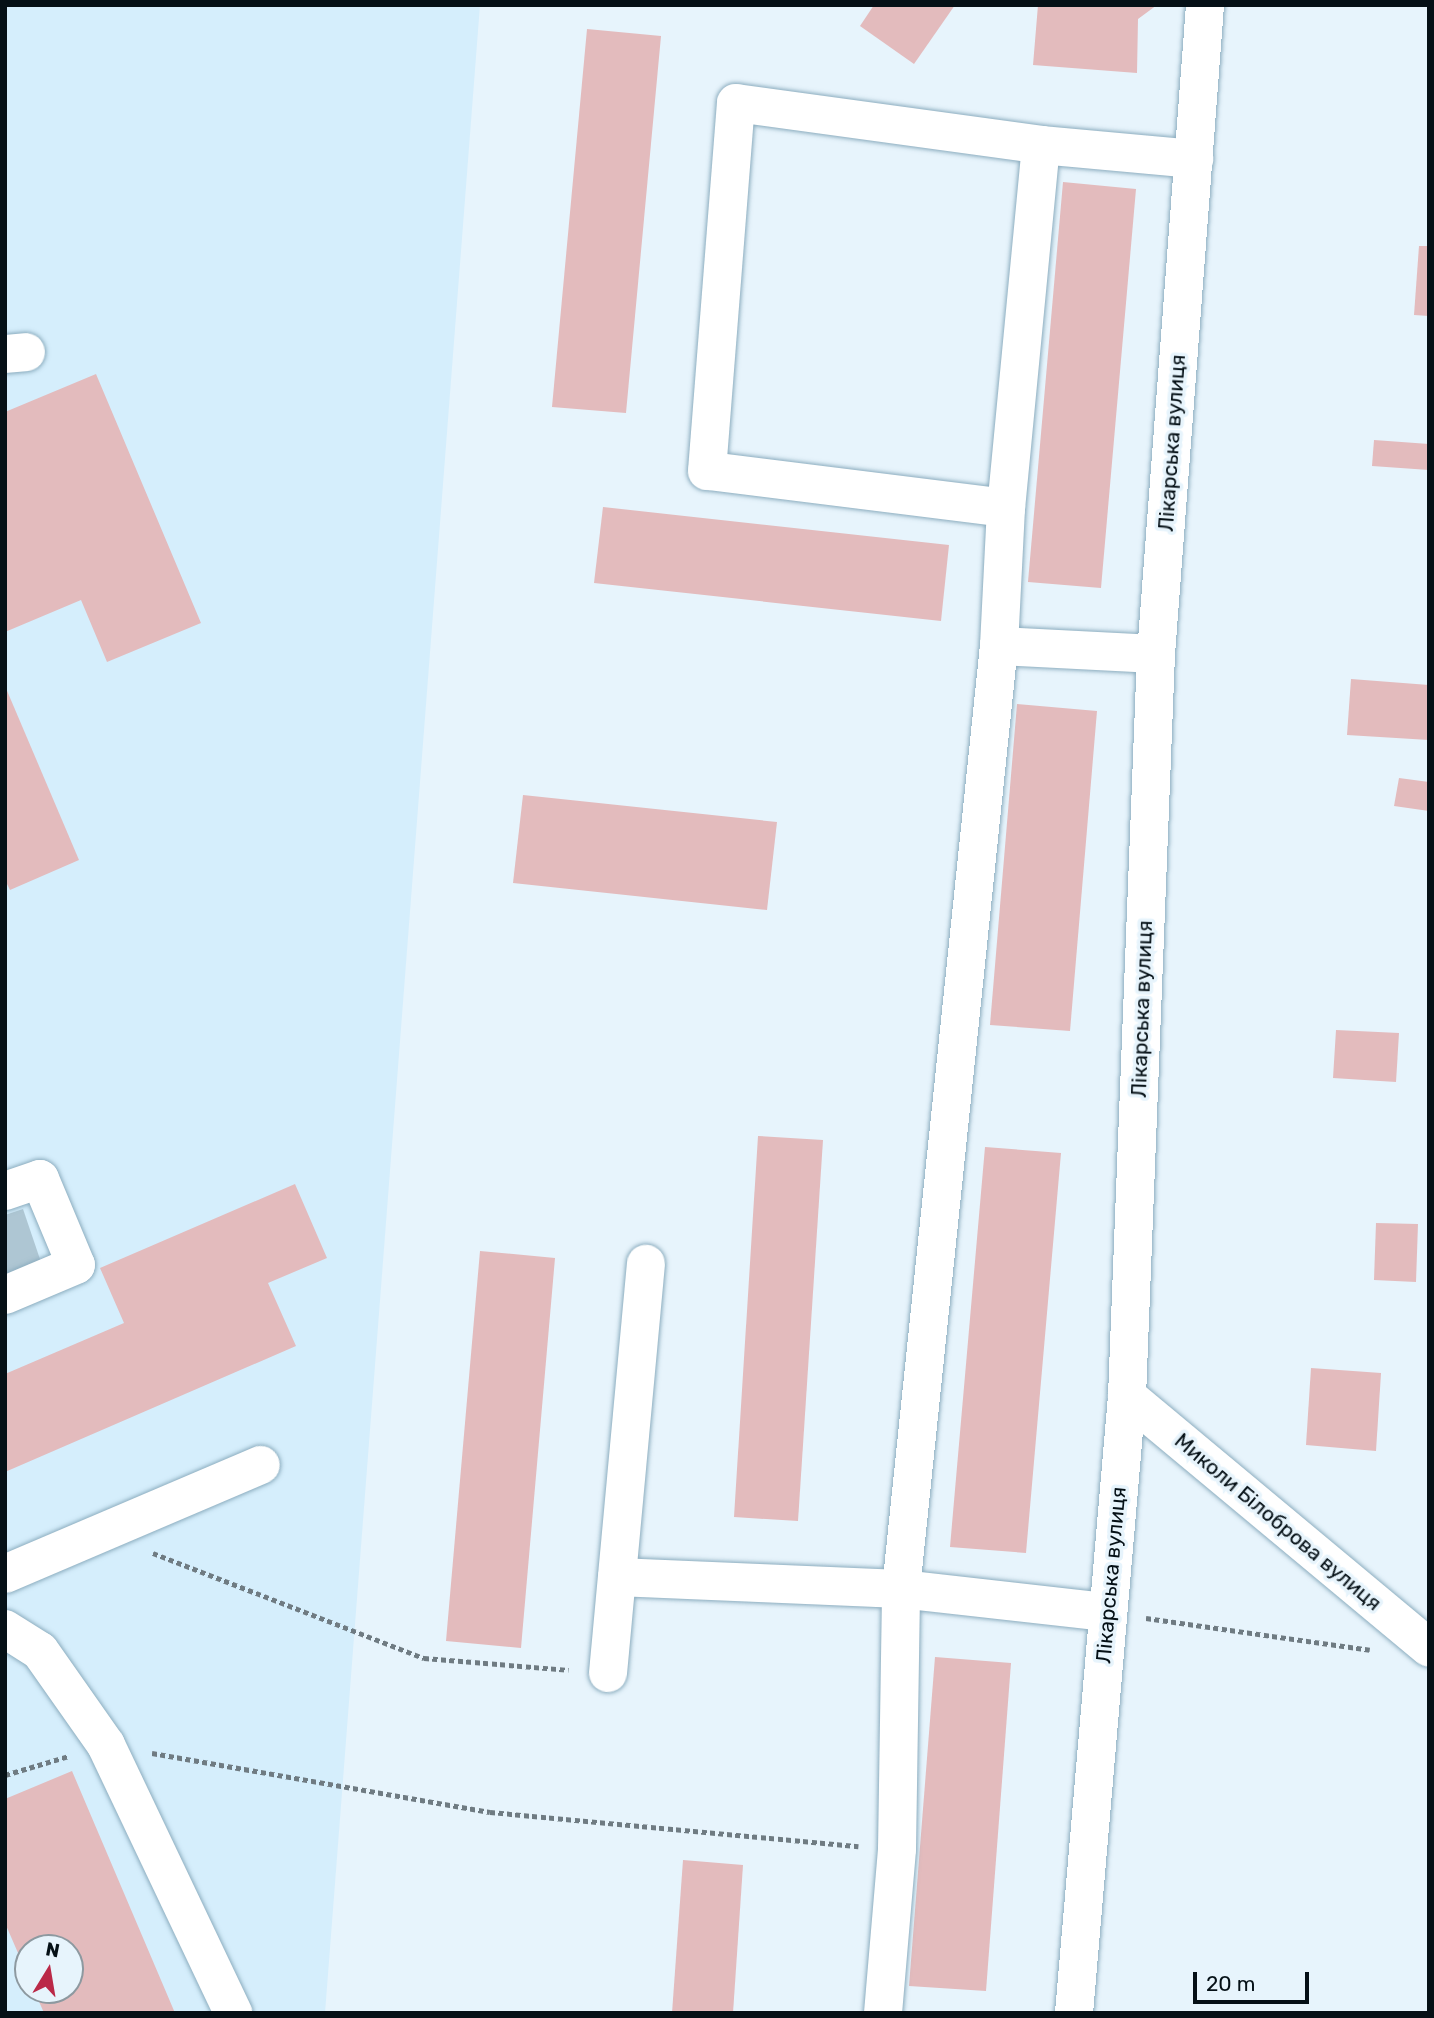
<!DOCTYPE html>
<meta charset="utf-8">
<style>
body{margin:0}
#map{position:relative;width:1434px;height:2018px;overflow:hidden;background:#e7f4fc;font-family:Rubik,sans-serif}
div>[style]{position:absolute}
.built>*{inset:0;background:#d5eefc}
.green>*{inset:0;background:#aec6d3}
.building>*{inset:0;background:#e3bbbd}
.path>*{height:4.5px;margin-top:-2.25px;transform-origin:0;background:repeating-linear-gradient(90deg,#6f7b82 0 5px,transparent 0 8.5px)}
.roads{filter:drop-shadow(0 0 2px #8cadbf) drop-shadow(0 0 2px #8cadbf)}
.minor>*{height:38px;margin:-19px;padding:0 19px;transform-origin:19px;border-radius:19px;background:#fff}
span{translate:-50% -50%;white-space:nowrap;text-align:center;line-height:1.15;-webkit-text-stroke:7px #e7f4fc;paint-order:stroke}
.street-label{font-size:21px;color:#051016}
.frame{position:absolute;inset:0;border:7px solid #051016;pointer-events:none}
.north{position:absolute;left:14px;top:1934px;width:70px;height:70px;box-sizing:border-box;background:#e7f4fc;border:2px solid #8d99a0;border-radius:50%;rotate:11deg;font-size:19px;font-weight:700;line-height:28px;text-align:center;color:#051016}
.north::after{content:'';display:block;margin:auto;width:24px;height:32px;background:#ba2948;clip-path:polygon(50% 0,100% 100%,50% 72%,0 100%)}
.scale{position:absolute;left:1193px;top:1972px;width:116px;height:32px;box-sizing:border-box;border:4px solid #051016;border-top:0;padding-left:9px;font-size:21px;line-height:24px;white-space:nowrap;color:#051016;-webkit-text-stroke:5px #e7f4fc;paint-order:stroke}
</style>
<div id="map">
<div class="built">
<i style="clip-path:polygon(evenodd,5px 5px,480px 5px,325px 2013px,5px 2013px,5px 5px,28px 1948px,70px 1948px,70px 1990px,28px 1990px,28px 1948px)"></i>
</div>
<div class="green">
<i style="clip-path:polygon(23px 1209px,44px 1271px,5px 1285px,5px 1215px)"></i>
</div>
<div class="building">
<i style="clip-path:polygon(874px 5px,955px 5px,914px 64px,860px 26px)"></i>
<i style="clip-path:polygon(1038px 5px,1157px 5px,1138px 19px,1137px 73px,1033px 65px)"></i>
<i style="clip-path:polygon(587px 29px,661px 36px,626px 413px,552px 407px)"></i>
<i style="clip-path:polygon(1063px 182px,1136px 189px,1101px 588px,1028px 582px)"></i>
<i style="clip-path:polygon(1419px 246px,1429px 246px,1429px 316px,1414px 315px)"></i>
<i style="clip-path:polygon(96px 374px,201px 623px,107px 662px,81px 600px,5px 632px,5px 412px)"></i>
<i style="clip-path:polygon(1374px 440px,1429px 444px,1429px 470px,1372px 466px)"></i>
<i style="clip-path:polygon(603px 507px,949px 545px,941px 621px,594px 583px)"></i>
<i style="clip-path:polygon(1351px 679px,1429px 685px,1429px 740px,1347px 735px)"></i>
<i style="clip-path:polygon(5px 686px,79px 860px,10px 890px,5px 880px)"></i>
<i style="clip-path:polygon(1017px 704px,1097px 711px,1070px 1031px,990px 1025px)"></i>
<i style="clip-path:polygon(1399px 778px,1429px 782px,1429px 811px,1394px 806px)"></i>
<i style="clip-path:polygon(523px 795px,777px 822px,767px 910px,513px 883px)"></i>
<i style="clip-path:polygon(1336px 1030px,1399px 1033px,1396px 1082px,1333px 1078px)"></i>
<i style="clip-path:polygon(758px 1136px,823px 1140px,798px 1521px,734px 1517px)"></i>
<i style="clip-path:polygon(985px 1147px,1061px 1153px,1026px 1553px,950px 1547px)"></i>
<i style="clip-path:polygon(295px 1184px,327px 1258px,268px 1283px,296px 1346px,5px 1472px,5px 1374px,124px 1323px,100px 1268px)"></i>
<i style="clip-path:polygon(1376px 1223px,1418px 1224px,1416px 1282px,1374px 1280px)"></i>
<i style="clip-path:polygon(480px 1251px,555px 1258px,521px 1648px,446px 1641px)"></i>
<i style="clip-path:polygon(1311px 1368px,1381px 1373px,1376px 1451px,1306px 1445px)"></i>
<i style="clip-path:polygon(935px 1657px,1011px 1663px,986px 1991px,909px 1986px)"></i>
<i style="clip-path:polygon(72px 1771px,175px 2013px,44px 2013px,34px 1990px,70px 1990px,70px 1948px,28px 1948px,28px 1976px,5px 1923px,5px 1799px)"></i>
<i style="clip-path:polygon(683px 1860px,743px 1865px,733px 2013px,672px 2013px)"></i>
</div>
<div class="path">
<i style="left:153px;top:1553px;width:291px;rotate:21.2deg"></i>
<i style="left:424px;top:1658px;width:145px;rotate:4.7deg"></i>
<i style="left:1146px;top:1618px;width:226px;rotate:8.1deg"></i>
<i style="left:152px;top:1753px;width:343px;rotate:9.9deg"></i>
<i style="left:490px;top:1812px;width:370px;rotate:5.3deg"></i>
<i style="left:5px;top:1775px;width:67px;rotate:-16.5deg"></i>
</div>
<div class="roads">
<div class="minor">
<i style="left:1041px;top:145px;width:365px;rotate:95.5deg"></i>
<i style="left:1006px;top:508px;width:138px;rotate:92.9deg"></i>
<i style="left:999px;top:646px;width:157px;rotate:2.9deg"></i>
<i style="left:5px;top:354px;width:21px;rotate:-5deg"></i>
<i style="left:1006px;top:508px;width:301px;rotate:-172.9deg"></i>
<i style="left:707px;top:471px;width:369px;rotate:-85.5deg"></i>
<i style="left:736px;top:103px;width:308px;rotate:7.8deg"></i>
<i style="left:1041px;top:145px;width:154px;rotate:5.2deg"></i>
<i style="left:5px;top:1191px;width:37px;rotate:-19deg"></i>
<i style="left:40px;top:1179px;width:93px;rotate:67.3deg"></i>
<i style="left:76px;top:1265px;width:77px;rotate:157.1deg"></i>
<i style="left:1127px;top:1396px;width:393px;rotate:39.8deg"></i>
<i style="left:5px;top:1574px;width:278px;rotate:-23.1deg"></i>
<i style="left:617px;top:1577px;width:284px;rotate:2.4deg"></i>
<i style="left:901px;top:1589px;width:207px;rotate:6.4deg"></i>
<i style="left:5px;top:1629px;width:41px;rotate:32.2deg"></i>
<i style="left:40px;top:1651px;width:115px;rotate:54.9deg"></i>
<i style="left:106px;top:1745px;width:297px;rotate:64.6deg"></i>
<i style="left:608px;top:1673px;width:411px;rotate:-84.7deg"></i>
<i style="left:883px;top:2013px;width:165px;rotate:-85.1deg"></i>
<i style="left:897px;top:1849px;width:260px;rotate:-89.1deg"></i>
<i style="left:901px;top:1589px;width:948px;rotate:-84.07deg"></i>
<i style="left:1074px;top:2013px;width:619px;rotate:-85.09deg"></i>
<i style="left:1127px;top:1396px;width:743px;rotate:-87.76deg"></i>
<i style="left:1156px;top:654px;width:651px;rotate:-85.68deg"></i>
</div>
</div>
<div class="street-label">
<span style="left:1172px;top:443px;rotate:-86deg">Лікарська вулиця</span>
<span style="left:1142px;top:1009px;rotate:-88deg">Лікарська вулиця</span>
<span style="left:1278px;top:1522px;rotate:40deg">Миколи Білоброва вулиця</span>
<span style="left:1111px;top:1575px;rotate:-85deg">Лікарська вулиця</span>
</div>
<div class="frame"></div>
<div class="north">N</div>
<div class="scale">20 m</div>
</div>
